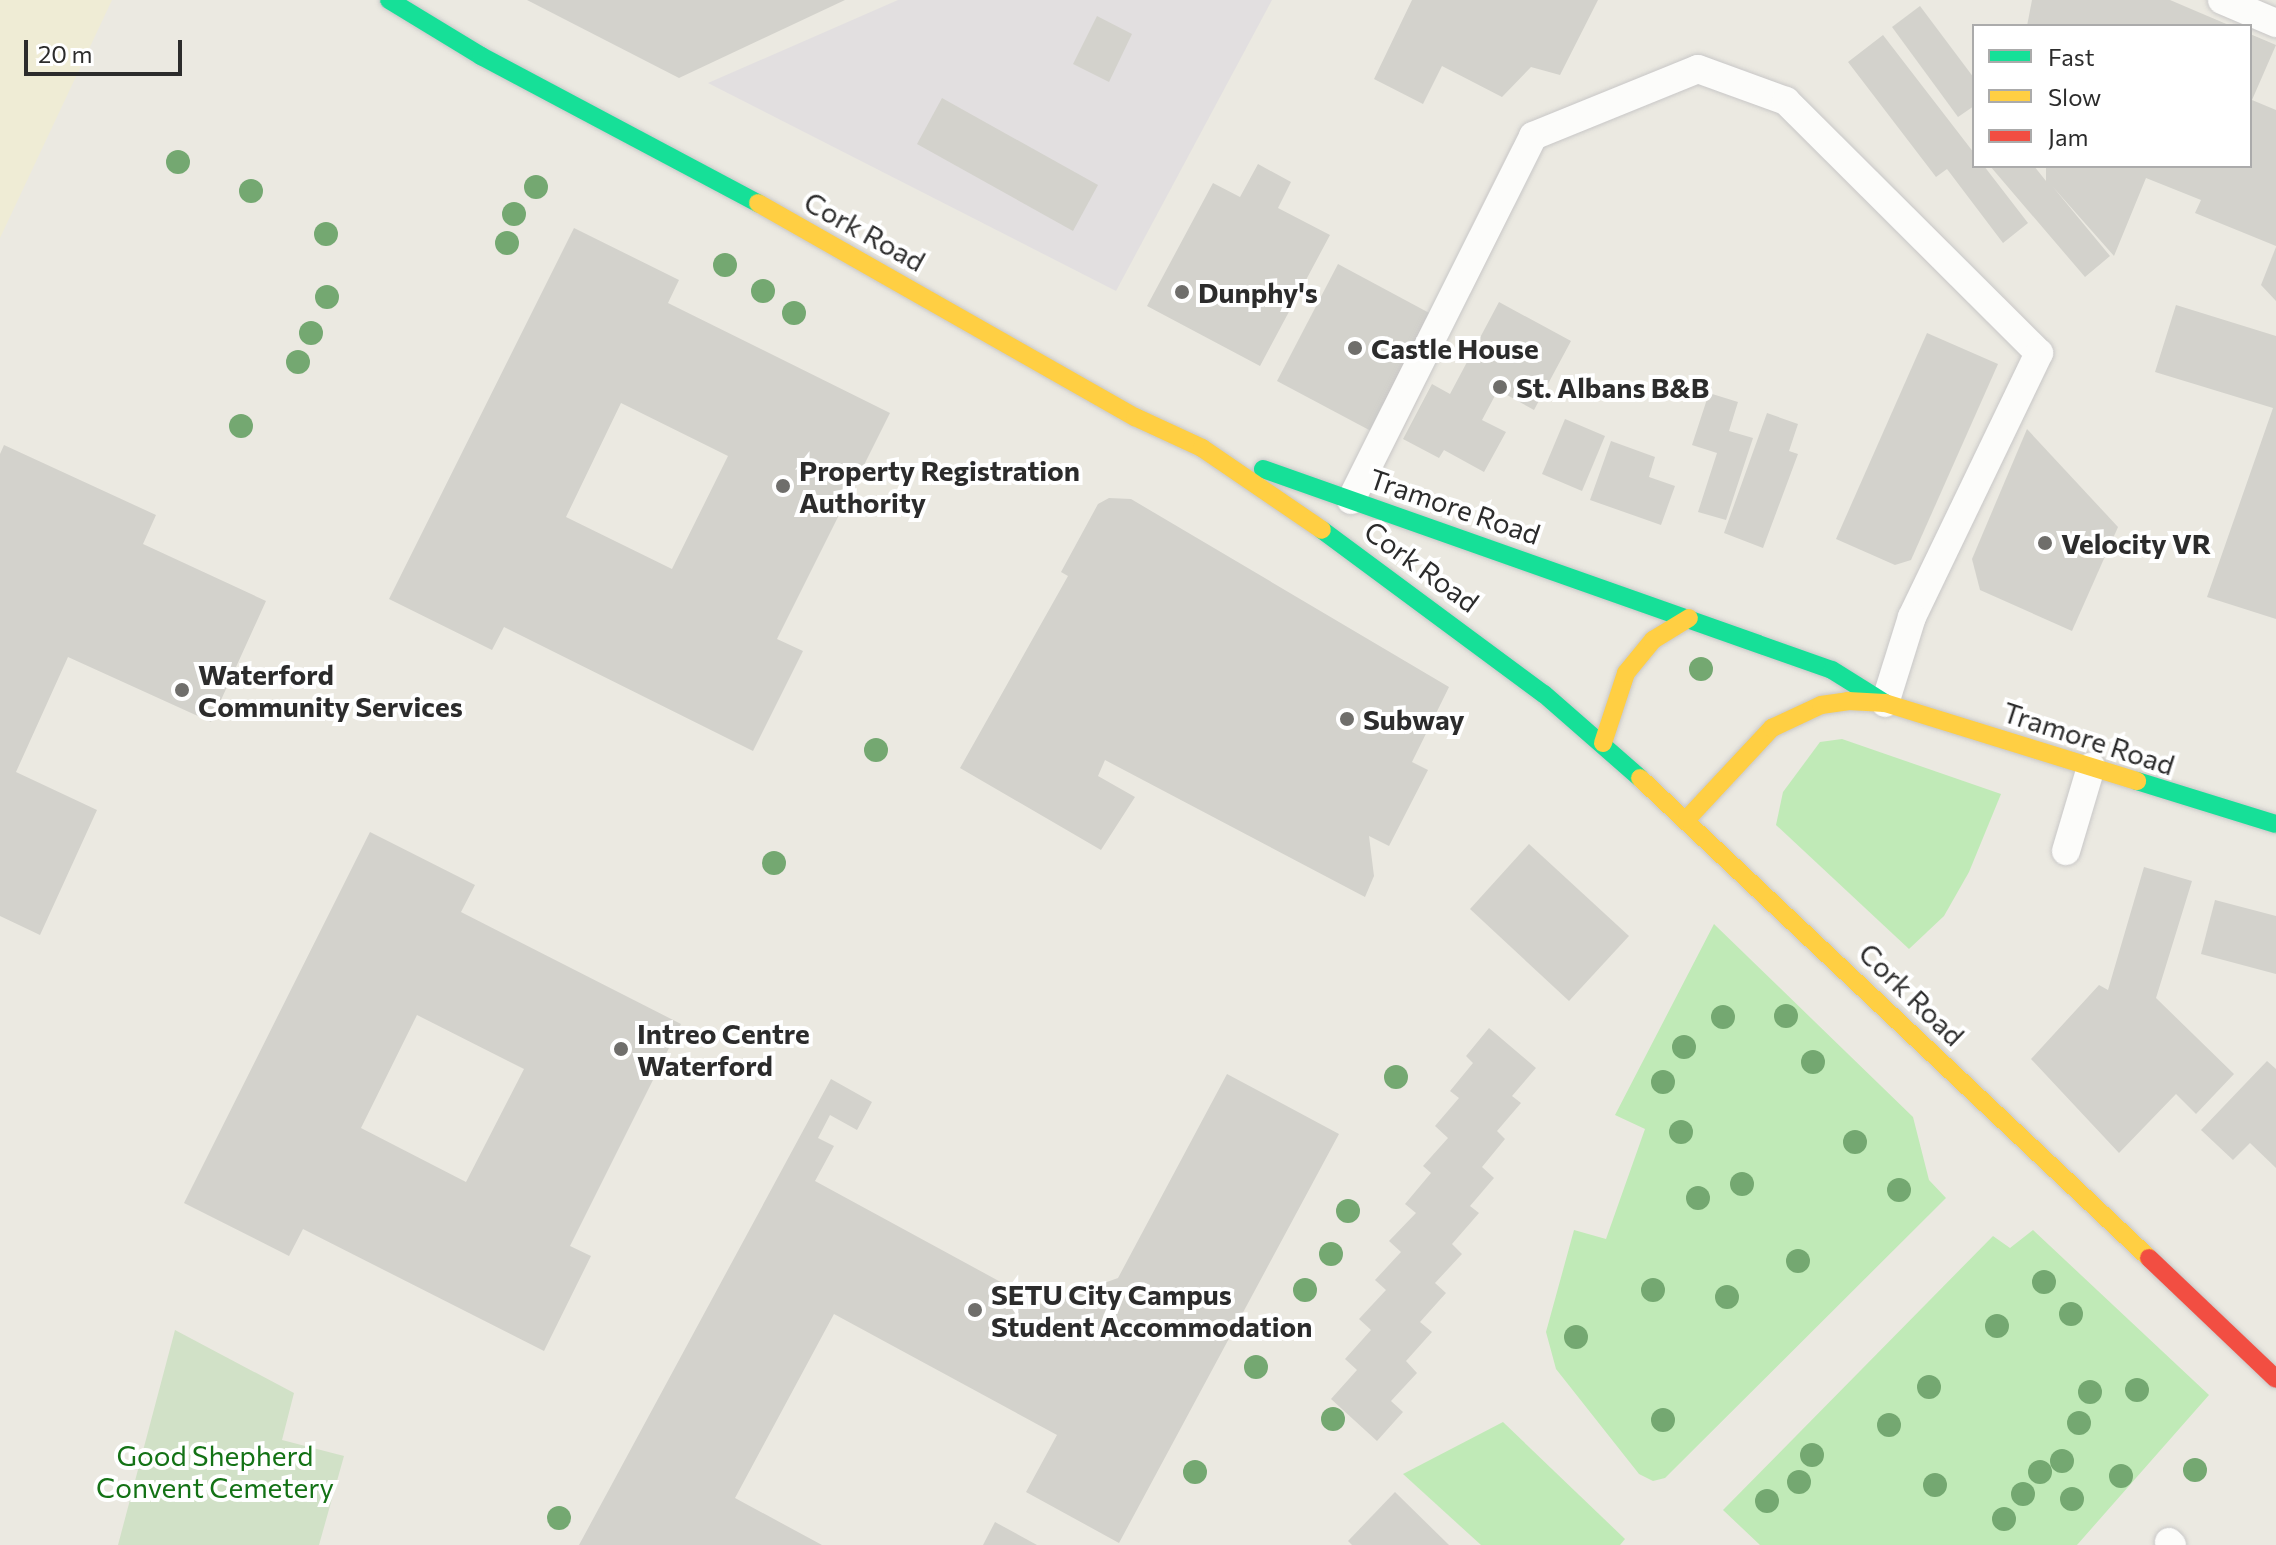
<!DOCTYPE html>
<style>
body{margin:0}
#map{position:relative;width:2276px;height:1545px;overflow:hidden;background:#ebe9e1;font-family:Commissioner,sans-serif}
div>[style]{position:absolute}
.industrial>*{inset:0;background:#e2dfe0}
.education>*{inset:0;background:#efecd5}
.green>*{inset:0;background:#c0eab7}
.cemetery>*{inset:0;background:#d1e1c7}
.building>*{inset:0;background:#d3d2cc}
.roads{filter:drop-shadow(0 0 2px #c8c7c7) drop-shadow(0 0 2px #c8c7c7)}
.lane>*{height:28px;margin:-14px;padding:0 14px;transform-origin:14px;border-radius:14px;background:#fcfcfa}
.fast>*{height:18px;margin:-9px;padding:0 9px;transform-origin:9px;border-radius:9px;background:#16e098}
.slow>*{height:18px;margin:-9px;padding:0 9px;transform-origin:9px;border-radius:9px;background:#ffcf43}
.jam>*{height:18px;margin:-9px;padding:0 9px;transform-origin:9px;border-radius:9px;background:#f24e42}
.trees>*{width:24px;height:24px;margin:-12px;border-radius:50%;background:#74a871}
.dots>*{width:22px;height:22px;translate:-50% -50%;box-sizing:border-box;border:4px solid #fff;border-radius:50%}
span{translate:-50% -50%;white-space:nowrap;text-align:center;line-height:1.15;-webkit-text-stroke:8px #fff;paint-order:stroke}
.street-label{font-size:28px;color:#2c2c2c}
.poi-label{font-size:28px;color:#2c2c2c;font-weight:700}
.left{translate:0 -50%;text-align:left}
.park-label{font-size:28px;color:#137215}
.legend{position:absolute;left:1972px;top:24px;width:280px;height:144px;box-sizing:border-box;background:#fff;border:2px solid #ababab;margin:0;padding:10px 14px;list-style:none;font-size:24px;color:#2c2c2c}
.legend li{display:flex;align-items:center;gap:16px;height:40px}
.legend b{width:40px;border:2px solid #ababab}
.scale{position:absolute;left:24px;top:40px;width:158px;height:36px;box-sizing:border-box;border:4px solid #2c2c2c;border-top:0;padding-left:10px;font-size:24px;line-height:28px;white-space:nowrap;color:#2c2c2c;-webkit-text-stroke:6px #fff;paint-order:stroke}
</style>
<div id="map">
<div class="industrial">
<i style="clip-path:polygon(898px 0,1272px 0,1116px 291px,708px 83px)"></i>
</div>
<div class="education">
<i style="clip-path:polygon(0 0,112px 0,0 238px)"></i>
</div>
<div class="green">
<i style="clip-path:polygon(1842px 739px,2001px 794px,1969px 872px,1944px 916px,1909px 949px,1776px 825px,1783px 792px,1820px 742px)"></i>
<i style="clip-path:polygon(1714px 924px,1913px 1117px,1929px 1180px,1946px 1198px,1665px 1478px,1653px 1481px,1639px 1474px,1556px 1369px,1546px 1332px,1574px 1230px,1606px 1239px,1645px 1129px,1615px 1115px)"></i>
<i style="clip-path:polygon(2033px 1230px,2209px 1395px,2077px 1545px,1760px 1545px,1723px 1510px,1993px 1236px,2010px 1248px)"></i>
<i style="clip-path:polygon(1503px 1422px,1625px 1539px,1620px 1545px,1481px 1545px,1403px 1474px)"></i>
</div>
<div class="cemetery">
<i style="clip-path:polygon(175px 1330px,294px 1393px,282px 1440px,344px 1456px,319px 1545px,118px 1545px)"></i>
</div>
<div class="building">
<i style="clip-path:polygon(527px 0,845px 0,679px 78px)"></i>
<i style="clip-path:polygon(1412px 0,1598px 0,1560px 75px,1531px 67px,1502px 97px,1442px 66px,1423px 104px,1374px 79px)"></i>
<i style="clip-path:polygon(2032px 0,2170px 0,2231px 26px,2027px 26px)"></i>
<i style="clip-path:polygon(1920px 6px,1974px 78px,1974px 106px,1958px 117px,1892px 27px)"></i>
<i style="clip-path:polygon(1097px 16px,1132px 34px,1109px 82px,1073px 64px)"></i>
<i style="clip-path:polygon(2250px 34px,2276px 45px,2252px 100px,2276px 110px,2276px 246px,2195px 213px,2201px 200px,2146px 178px,2114px 256px,2053px 187px,2110px 256px,2085px 277px,1990px 166px,2034px 166px,2046px 181px,2046px 166px,2250px 166px)"></i>
<i style="clip-path:polygon(1883px 35px,1974px 153px,1974px 166px,1984px 166px,2028px 223px,2003px 243px,1947px 169px,1936px 177px,1848px 62px)"></i>
<i style="clip-path:polygon(942px 98px,1098px 185px,1073px 231px,917px 144px)"></i>
<i style="clip-path:polygon(1258px 164px,1291px 182px,1278px 208px,1330px 235px,1260px 366px,1147px 306px,1213px 183px,1240px 197px)"></i>
<i style="clip-path:polygon(evenodd,574px 228px,679px 280px,668px 303px,890px 413px,777px 639px,803px 651px,753px 751px,504px 627px,492px 650px,389px 599px,574px 228px,621px 403px,728px 456px,672px 569px,566px 517px,621px 403px)"></i>
<i style="clip-path:polygon(2276px 247px,2276px 301px,2261px 285px)"></i>
<i style="clip-path:polygon(1338px 264px,1433px 315px,1371px 431px,1277px 381px)"></i>
<i style="clip-path:polygon(1499px 302px,1571px 341px,1534px 410px,1498px 390px,1482px 420px,1506px 432px,1484px 472px,1444px 450px,1439px 458px,1403px 439px,1432px 384px,1450px 394px)"></i>
<i style="clip-path:polygon(2176px 305px,2276px 336px,2276px 619px,2207px 597px,2273px 408px,2155px 372px)"></i>
<i style="clip-path:polygon(1927px 333px,1998px 364px,1911px 560px,1895px 565px,1836px 539px)"></i>
<i style="clip-path:polygon(1709px 393px,1738px 402px,1729px 431px,1753px 438px,1726px 520px,1698px 512px,1717px 453px,1692px 445px)"></i>
<i style="clip-path:polygon(1767px 413px,1798px 424px,1789px 451px,1798px 454px,1763px 548px,1724px 533px)"></i>
<i style="clip-path:polygon(1565px 419px,1605px 436px,1582px 491px,1542px 474px)"></i>
<i style="clip-path:polygon(2027px 429px,2118px 527px,2072px 631px,1980px 590px,1972px 559px)"></i>
<i style="clip-path:polygon(1611px 441px,1655px 457px,1649px 477px,1675px 486px,1661px 525px,1590px 500px)"></i>
<i style="clip-path:polygon(4px 445px,156px 515px,143px 544px,266px 601px,211px 722px,68px 657px,16px 772px,97px 810px,40px 935px,0 916px,0 454px)"></i>
<i style="clip-path:polygon(1109px 498px,1131px 499px,1449px 687px,1412px 762px,1428px 770px,1389px 846px,1369px 836px,1374px 876px,1365px 897px,1105px 760px,1098px 776px,1135px 797px,1101px 850px,960px 768px,1068px 576px,1061px 572px,1098px 504px)"></i>
<i style="clip-path:polygon(evenodd,370px 832px,475px 885px,461px 912px,681px 1024px,570px 1246px,591px 1256px,544px 1351px,303px 1229px,289px 1256px,184px 1203px,370px 832px,417px 1015px,524px 1069px,466px 1182px,361px 1128px,417px 1015px)"></i>
<i style="clip-path:polygon(1529px 844px,1629px 936px,1569px 1001px,1470px 909px)"></i>
<i style="clip-path:polygon(2144px 867px,2192px 881px,2156px 998px,2234px 1074px,2196px 1114px,2176px 1094px,2119px 1153px,2031px 1059px,2099px 985px,2108px 990px)"></i>
<i style="clip-path:polygon(2215px 900px,2276px 916px,2276px 974px,2201px 954px)"></i>
<i style="clip-path:polygon(1489px 1028px,1536px 1068px,1512px 1096px,1521px 1103px,1497px 1131px,1505px 1139px,1482px 1167px,1494px 1178px,1470px 1206px,1479px 1213px,1452px 1244px,1462px 1254px,1435px 1283px,1446px 1293px,1420px 1322px,1432px 1332px,1406px 1361px,1417px 1373px,1391px 1401px,1403px 1412px,1377px 1441px,1331px 1399px,1357px 1370px,1345px 1359px,1371px 1330px,1359px 1319px,1386px 1290px,1375px 1280px,1401px 1252px,1389px 1241px,1416px 1213px,1405px 1204px,1431px 1173px,1423px 1166px,1448px 1138px,1435px 1126px,1459px 1098px,1450px 1091px,1473px 1063px,1466px 1056px)"></i>
<i style="clip-path:polygon(2267px 1061px,2276px 1069px,2276px 1168px,2250px 1143px,2233px 1160px,2201px 1130px)"></i>
<i style="clip-path:polygon(1227px 1074px,1339px 1134px,1119px 1543px,1026px 1492px,1057px 1435px,834px 1314px,735px 1498px,822px 1545px,579px 1545px,831px 1079px,872px 1102px,857px 1130px,830px 1115px,818px 1138px,834px 1146px,815px 1181px,1043px 1305px,1118px 1278px)"></i>
<i style="clip-path:polygon(1395px 1492px,1449px 1545px,1352px 1545px,1348px 1541px)"></i>
<i style="clip-path:polygon(995px 1522px,1037px 1545px,983px 1545px)"></i>
</div>
<div class="roads">
<div class="lane">
<i style="left:2222px;top:0;width:59px;rotate:23.1deg"></i>
<i style="left:1351px;top:500px;width:407px;rotate:-63.4deg"></i>
<i style="left:1533px;top:136px;width:178px;rotate:-22.1deg"></i>
<i style="left:1698px;top:69px;width:94px;rotate:20deg"></i>
<i style="left:1786px;top:101px;width:357px;rotate:44.9deg"></i>
<i style="left:2039px;top:353px;width:293px;rotate:115.7deg"></i>
<i style="left:1912px;top:617px;width:90px;rotate:107.4deg"></i>
<i style="left:2066px;top:851px;width:88px;rotate:-73.4deg"></i>
<i style="left:2169px;top:1542px;width:4px;rotate:45deg"></i>
</div>
<div class="fast">
<i style="left:389px;top:0;width:108px;rotate:31.3deg"></i>
<i style="left:481px;top:56px;width:314px;rotate:28deg"></i>
<i style="left:1263px;top:469px;width:603px;rotate:19.46deg"></i>
<i style="left:1832px;top:670px;width:62px;rotate:31.9deg"></i>
<i style="left:1322px;top:530px;width:276px;rotate:36.5deg"></i>
<i style="left:1544px;top:694px;width:128px;rotate:41.2deg"></i>
<i style="left:2137px;top:781px;width:145px;rotate:17.2deg"></i>
</div>
<div class="slow">
<i style="left:758px;top:203px;width:434px;rotate:29.6deg"></i>
<i style="left:1135px;top:417px;width:74px;rotate:24.8deg"></i>
<i style="left:1202px;top:448px;width:145px;rotate:34.3deg"></i>
<i style="left:1603px;top:743px;width:74px;rotate:-71.8deg"></i>
<i style="left:1626px;top:673px;width:43px;rotate:-50.7deg"></i>
<i style="left:1653px;top:640px;width:42px;rotate:-31.4deg"></i>
<i style="left:1640px;top:778px;width:700px;rotate:43.32deg"></i>
<i style="left:1687px;top:819px;width:125px;rotate:-47deg"></i>
<i style="left:1772px;top:728px;width:54px;rotate:-25.1deg"></i>
<i style="left:1821px;top:705px;width:27px;rotate:-8deg"></i>
<i style="left:1848px;top:701px;width:37px;rotate:3deg"></i>
<i style="left:1885px;top:703px;width:264px;rotate:17.2deg"></i>
</div>
<div class="jam">
<i style="left:2149px;top:1258px;width:175px;rotate:43.6deg"></i>
</div>
</div>
<div class="trees">
<i style="left:178px;top:162px"></i>
<i style="left:536px;top:187px"></i>
<i style="left:251px;top:191px"></i>
<i style="left:514px;top:214px"></i>
<i style="left:326px;top:234px"></i>
<i style="left:507px;top:243px"></i>
<i style="left:725px;top:265px"></i>
<i style="left:763px;top:291px"></i>
<i style="left:327px;top:297px"></i>
<i style="left:794px;top:313px"></i>
<i style="left:311px;top:333px"></i>
<i style="left:298px;top:362px"></i>
<i style="left:241px;top:426px"></i>
<i style="left:1701px;top:669px"></i>
<i style="left:876px;top:750px"></i>
<i style="left:774px;top:863px"></i>
<i style="left:1786px;top:1016px"></i>
<i style="left:1723px;top:1017px"></i>
<i style="left:1684px;top:1047px"></i>
<i style="left:1813px;top:1062px"></i>
<i style="left:1396px;top:1077px"></i>
<i style="left:1663px;top:1082px"></i>
<i style="left:1681px;top:1132px"></i>
<i style="left:1855px;top:1142px"></i>
<i style="left:1742px;top:1184px"></i>
<i style="left:1899px;top:1190px"></i>
<i style="left:1698px;top:1198px"></i>
<i style="left:1348px;top:1211px"></i>
<i style="left:1331px;top:1254px"></i>
<i style="left:1798px;top:1261px"></i>
<i style="left:2044px;top:1282px"></i>
<i style="left:1305px;top:1290px"></i>
<i style="left:1653px;top:1290px"></i>
<i style="left:1727px;top:1297px"></i>
<i style="left:2071px;top:1314px"></i>
<i style="left:1997px;top:1326px"></i>
<i style="left:1576px;top:1337px"></i>
<i style="left:1256px;top:1367px"></i>
<i style="left:1929px;top:1387px"></i>
<i style="left:2137px;top:1390px"></i>
<i style="left:2090px;top:1392px"></i>
<i style="left:1333px;top:1419px"></i>
<i style="left:1663px;top:1420px"></i>
<i style="left:2079px;top:1423px"></i>
<i style="left:1889px;top:1425px"></i>
<i style="left:1812px;top:1455px"></i>
<i style="left:2062px;top:1461px"></i>
<i style="left:2195px;top:1470px"></i>
<i style="left:1195px;top:1472px"></i>
<i style="left:2040px;top:1472px"></i>
<i style="left:2121px;top:1476px"></i>
<i style="left:1799px;top:1482px"></i>
<i style="left:1935px;top:1485px"></i>
<i style="left:2023px;top:1494px"></i>
<i style="left:2072px;top:1499px"></i>
<i style="left:1767px;top:1501px"></i>
<i style="left:559px;top:1518px"></i>
<i style="left:2004px;top:1519px"></i>
</div>
<div class="dots">
<i style="left:1182px;top:292px;background:#6f6e6b"></i>
<i style="left:1355px;top:348px;background:#6f6e6b"></i>
<i style="left:1500px;top:387px;background:#6f6e6b"></i>
<i style="left:783px;top:486px;background:#6f6e6b"></i>
<i style="left:2045px;top:543px;background:#6f6e6b"></i>
<i style="left:182px;top:690px;background:#6f6e6b"></i>
<i style="left:1347px;top:719px;background:#6f6e6b"></i>
<i style="left:621px;top:1049px;background:#6f6e6b"></i>
<i style="left:975px;top:1310px;background:#6f6e6b"></i>
</div>
<div class="street-label">
<span style="left:865px;top:231px;rotate:29deg">Cork Road</span>
<span style="left:1455px;top:506px;rotate:19deg">Tramore Road</span>
<span style="left:1422px;top:566px;rotate:36deg">Cork Road</span>
<span style="left:2089px;top:738px;rotate:18deg">Tramore Road</span>
<span style="left:1912px;top:994px;rotate:44deg">Cork Road</span>
</div>
<div class="poi-label">
<span class="left" style="left:1198px;top:292px">Dunphy's</span>
<span class="left" style="left:1371px;top:348px">Castle House</span>
<span class="left" style="left:1516px;top:387px">St. Albans B&amp;B</span>
<span class="left" style="left:799px;top:486px">Property Registration<br>Authority</span>
<span class="left" style="left:2061px;top:543px">Velocity VR</span>
<span class="left" style="left:198px;top:690px">Waterford<br>Community Services</span>
<span class="left" style="left:1363px;top:719px">Subway</span>
<span class="left" style="left:637px;top:1049px">Intreo Centre<br>Waterford</span>
<span class="left" style="left:991px;top:1310px">SETU City Campus<br>Student Accommodation</span>
</div>
<div class="park-label">
<span style="left:215px;top:1471px">Good Shepherd<br>Convent Cemetery</span>
</div>
<ul class="legend">
<li><b style="height:10px;background:#16e098"></b>Fast</li>
<li><b style="height:10px;background:#ffcf43"></b>Slow</li>
<li><b style="height:10px;background:#f24e42"></b>Jam</li>
</ul>
<div class="scale">20 m</div>
</div>
